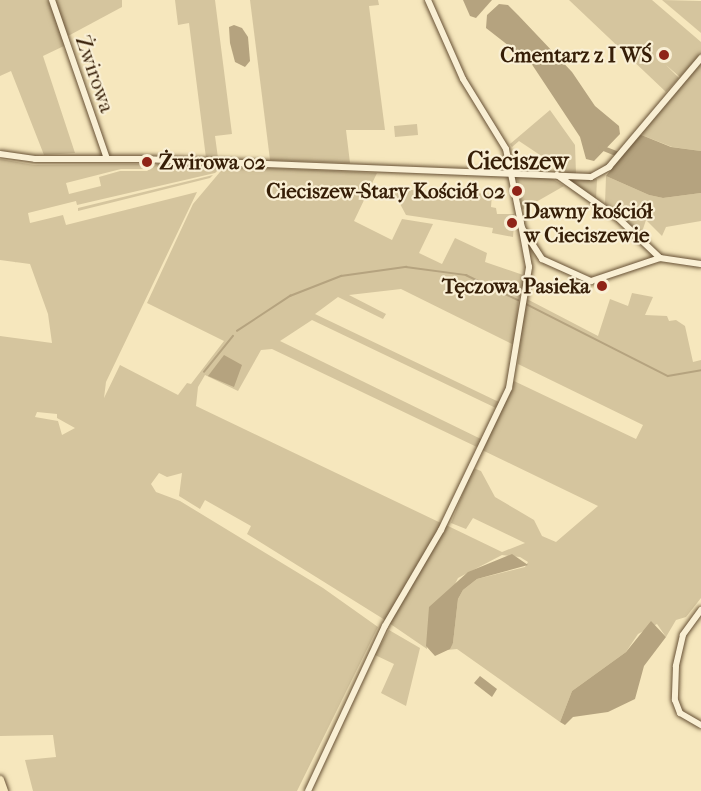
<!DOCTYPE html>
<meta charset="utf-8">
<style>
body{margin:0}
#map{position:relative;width:701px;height:791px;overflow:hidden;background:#f6e7bd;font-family:"IM FELL French Canon",serif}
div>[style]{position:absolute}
.green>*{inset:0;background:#d5c59e}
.water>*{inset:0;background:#b5a37f}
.stream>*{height:1.5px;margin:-0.75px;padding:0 0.75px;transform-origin:0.75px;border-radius:0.75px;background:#b5a37f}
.canal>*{height:4.5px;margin:-2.25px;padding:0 2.25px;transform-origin:2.25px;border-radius:2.25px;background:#b5a37f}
.roads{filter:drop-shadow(0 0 2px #665034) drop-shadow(0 0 2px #665034)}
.minor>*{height:6px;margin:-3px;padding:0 3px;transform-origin:3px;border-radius:3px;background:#f9efd4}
.major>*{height:8px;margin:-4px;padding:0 4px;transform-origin:4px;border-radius:4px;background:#f6e7bd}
.dots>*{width:16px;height:16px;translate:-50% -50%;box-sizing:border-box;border:3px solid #f9efd4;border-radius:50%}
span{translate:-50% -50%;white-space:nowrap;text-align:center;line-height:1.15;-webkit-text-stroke:4.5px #f9efd4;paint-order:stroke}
.poi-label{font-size:21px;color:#361e07;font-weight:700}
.right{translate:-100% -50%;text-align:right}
.left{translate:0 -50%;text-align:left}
.street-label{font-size:21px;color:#361e07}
.quarter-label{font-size:24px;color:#361e07;font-weight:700}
</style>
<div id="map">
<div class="green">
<i style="clip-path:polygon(0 0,48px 0,66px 45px,43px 56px,75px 153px,44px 155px,11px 71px,0 76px)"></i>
<i style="clip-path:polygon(55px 0,122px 0,122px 7px,68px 36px)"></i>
<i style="clip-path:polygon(175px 0,215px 0,232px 134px,215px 136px,218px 158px,206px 158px,189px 23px,178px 25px)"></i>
<i style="clip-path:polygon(250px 0,378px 0,379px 5px,369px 6px,385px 130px,346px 130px,350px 163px,270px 160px)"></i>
<i style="clip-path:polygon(569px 0,652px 0,701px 42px,701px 54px,680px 77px,666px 65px,679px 78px,666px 92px)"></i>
<i style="clip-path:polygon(662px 0,701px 1px,701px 33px)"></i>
<i style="clip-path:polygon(701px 63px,701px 151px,672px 147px,639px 134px)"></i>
<i style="clip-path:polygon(550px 110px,575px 145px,576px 174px,567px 173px,519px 141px,512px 147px,510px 144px)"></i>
<i style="clip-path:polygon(417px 124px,418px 135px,395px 137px,394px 126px)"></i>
<i style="clip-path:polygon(evenodd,0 159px,34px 165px,152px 164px,145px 169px,121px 169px,66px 183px,69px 194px,101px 186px,99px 177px,120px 171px,147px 171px,157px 164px,222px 166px,215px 173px,77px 205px,76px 201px,28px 213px,30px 223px,63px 215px,66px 225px,197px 192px,106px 382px,104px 398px,120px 365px,178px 395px,187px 383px,191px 384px,224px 341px,147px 303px,193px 204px,225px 166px,377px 173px,354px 221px,392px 240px,402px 219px,433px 224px,419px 253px,442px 264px,455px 238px,487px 253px,485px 262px,526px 276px,518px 303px,516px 346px,401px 289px,349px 295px,386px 314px,383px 319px,338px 297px,315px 314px,501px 403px,498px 409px,312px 320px,280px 341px,483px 440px,479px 448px,272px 349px,261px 350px,238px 391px,205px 375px,198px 387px,196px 406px,443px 524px,385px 620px,247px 534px,251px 526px,205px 500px,200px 509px,179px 496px,182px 473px,167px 477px,159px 473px,151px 484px,156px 492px,180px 501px,323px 588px,378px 627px,297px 791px,33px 791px,25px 760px,56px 757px,53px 735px,0 736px,0 336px,52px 343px,48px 314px,30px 264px,0 260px,0 159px,37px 412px,57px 414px,57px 418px,75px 428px,62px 435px,58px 421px,35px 417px,37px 412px)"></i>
<i style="clip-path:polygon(213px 175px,210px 178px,78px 211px,78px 208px)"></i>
<i style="clip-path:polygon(517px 176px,551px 178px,564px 186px,522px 210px)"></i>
<i style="clip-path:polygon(606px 176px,649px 195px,663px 198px,701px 193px,701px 221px,666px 227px,662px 236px,646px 220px,641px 235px,626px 221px,636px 214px,631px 208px,613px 209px,605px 204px)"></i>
<i style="clip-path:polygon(564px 178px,597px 179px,596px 200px)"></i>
<i style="clip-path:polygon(392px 189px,492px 194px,491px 207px,496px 208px,497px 214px,514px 214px,514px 225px,505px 225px,514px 226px,513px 237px,492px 233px,493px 228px,406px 215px)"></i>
<i style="clip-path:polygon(632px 293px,653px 297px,645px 315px,667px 316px,669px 321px,676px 320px,685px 326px,693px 362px,701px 360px,701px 598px,686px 617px,676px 620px,666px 637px,657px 624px,638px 634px,626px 652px,572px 691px,560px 722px,457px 649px,447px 650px,453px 643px,458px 599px,463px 590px,477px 579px,525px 567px,528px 562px,520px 557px,502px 555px,458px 578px,427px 641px,427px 649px,389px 623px,446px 525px,502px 552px,525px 543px,473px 518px,466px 529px,451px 523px,473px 468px,481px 471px,495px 497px,534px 520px,542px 536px,556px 542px,598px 506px,482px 450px,514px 381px,636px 439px,643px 425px,518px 364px,525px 298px,598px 336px,610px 299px,628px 306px)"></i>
<i style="clip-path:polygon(389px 630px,420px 648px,406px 706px,381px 693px,394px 664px,375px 655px)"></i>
</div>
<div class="water">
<i style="clip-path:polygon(463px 0,492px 0,476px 18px,470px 16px)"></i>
<i style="clip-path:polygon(499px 4px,508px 5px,518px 15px,572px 72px,595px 106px,619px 126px,620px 134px,594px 161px,586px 159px,580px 137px,531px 63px,486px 28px,487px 15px)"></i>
<i style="clip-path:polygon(234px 25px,242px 28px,248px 37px,250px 61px,245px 67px,235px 62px,230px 43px,229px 27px)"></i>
<i style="clip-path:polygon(639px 134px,671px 147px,701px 151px,701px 193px,663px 198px,649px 195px,606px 176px)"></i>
<i style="clip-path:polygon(224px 355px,242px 365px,234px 387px,208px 376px)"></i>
<i style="clip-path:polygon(512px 554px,528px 565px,477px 579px,463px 590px,458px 599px,453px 643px,450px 649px,435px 656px,426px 646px,429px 607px,468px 572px)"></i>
<i style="clip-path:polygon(651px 621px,666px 637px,644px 666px,635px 699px,608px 712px,573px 717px,565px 725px,560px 722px,572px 691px,626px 652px)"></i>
<i style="clip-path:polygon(480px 676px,497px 689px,492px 697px,474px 683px)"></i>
</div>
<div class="stream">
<i style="left:526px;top:304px;width:159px;rotate:26.9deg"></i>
<i style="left:668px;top:376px;width:34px;rotate:-10deg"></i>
<i style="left:237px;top:331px;width:64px;rotate:-33.4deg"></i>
<i style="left:290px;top:296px;width:55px;rotate:-21.4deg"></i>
<i style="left:341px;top:276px;width:66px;rotate:-7.9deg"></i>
<i style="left:406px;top:267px;width:61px;rotate:7.6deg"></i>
<i style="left:466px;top:275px;width:58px;rotate:25.7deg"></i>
<i style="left:204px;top:372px;width:46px;rotate:-51.1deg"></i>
</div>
<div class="canal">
<i style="left:601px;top:147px;width:22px;rotate:22deg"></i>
</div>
<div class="roads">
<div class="minor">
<i style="left:52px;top:0;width:168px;rotate:70.9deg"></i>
<i style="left:428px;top:0;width:86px;rotate:66.1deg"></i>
<i style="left:463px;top:79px;width:82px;rotate:58.4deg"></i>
<i style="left:506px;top:149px;width:81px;rotate:78.6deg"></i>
<i style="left:522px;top:228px;width:37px;rotate:57deg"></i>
<i style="left:542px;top:259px;width:54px;rotate:24.2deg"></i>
<i style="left:591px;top:281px;width:73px;rotate:-18.4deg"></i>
<i style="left:660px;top:258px;width:41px;rotate:8.3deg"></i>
<i style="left:0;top:154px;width:35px;rotate:8deg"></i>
<i style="left:35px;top:159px;width:107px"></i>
<i style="left:142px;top:159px;width:449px;rotate:2.3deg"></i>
<i style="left:591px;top:177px;width:21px;rotate:-29deg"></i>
<i style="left:609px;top:167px;width:143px;rotate:-49.8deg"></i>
<i style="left:557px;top:175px;width:75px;rotate:35.2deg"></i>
<i style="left:618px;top:218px;width:58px;rotate:43.6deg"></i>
<i style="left:701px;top:610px;width:31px;rotate:126deg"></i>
<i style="left:683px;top:635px;width:32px;rotate:103deg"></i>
<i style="left:676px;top:666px;width:34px;rotate:92deg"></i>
<i style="left:675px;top:700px;width:14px;rotate:69deg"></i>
<i style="left:680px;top:713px;width:24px;rotate:30deg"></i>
<i style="left:308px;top:791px;width:182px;rotate:-65deg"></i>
<i style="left:385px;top:626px;width:111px;rotate:-59.7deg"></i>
<i style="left:441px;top:530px;width:157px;rotate:-64.4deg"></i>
<i style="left:509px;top:388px;width:123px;rotate:-80.6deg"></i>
<i style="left:529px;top:267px;width:49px;rotate:-100.6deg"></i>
</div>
<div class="major">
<i style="left:0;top:780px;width:12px;rotate:70deg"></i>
</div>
</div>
<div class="dots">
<i style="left:664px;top:55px;background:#8f2418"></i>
<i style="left:147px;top:162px;background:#8f2418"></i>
<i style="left:517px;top:191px;background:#8f2418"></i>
<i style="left:512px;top:223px;background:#8f2418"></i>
<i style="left:602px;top:286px;background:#8f2418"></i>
</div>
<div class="poi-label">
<span class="right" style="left:652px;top:55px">Cmentarz z I WŚ</span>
<span class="left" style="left:159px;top:162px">Żwirowa 02</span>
<span class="right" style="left:505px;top:191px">Cieciszew-Stary Kościół 02</span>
<span class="left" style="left:524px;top:223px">Dawny kościół<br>w Cieciszewie</span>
<span class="right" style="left:590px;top:286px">Tęczowa Pasieka</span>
</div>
<div class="street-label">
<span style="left:95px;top:74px;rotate:71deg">Żwirowa</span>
</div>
<div class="quarter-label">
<span style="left:518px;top:162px">Cieciszew</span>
</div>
</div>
